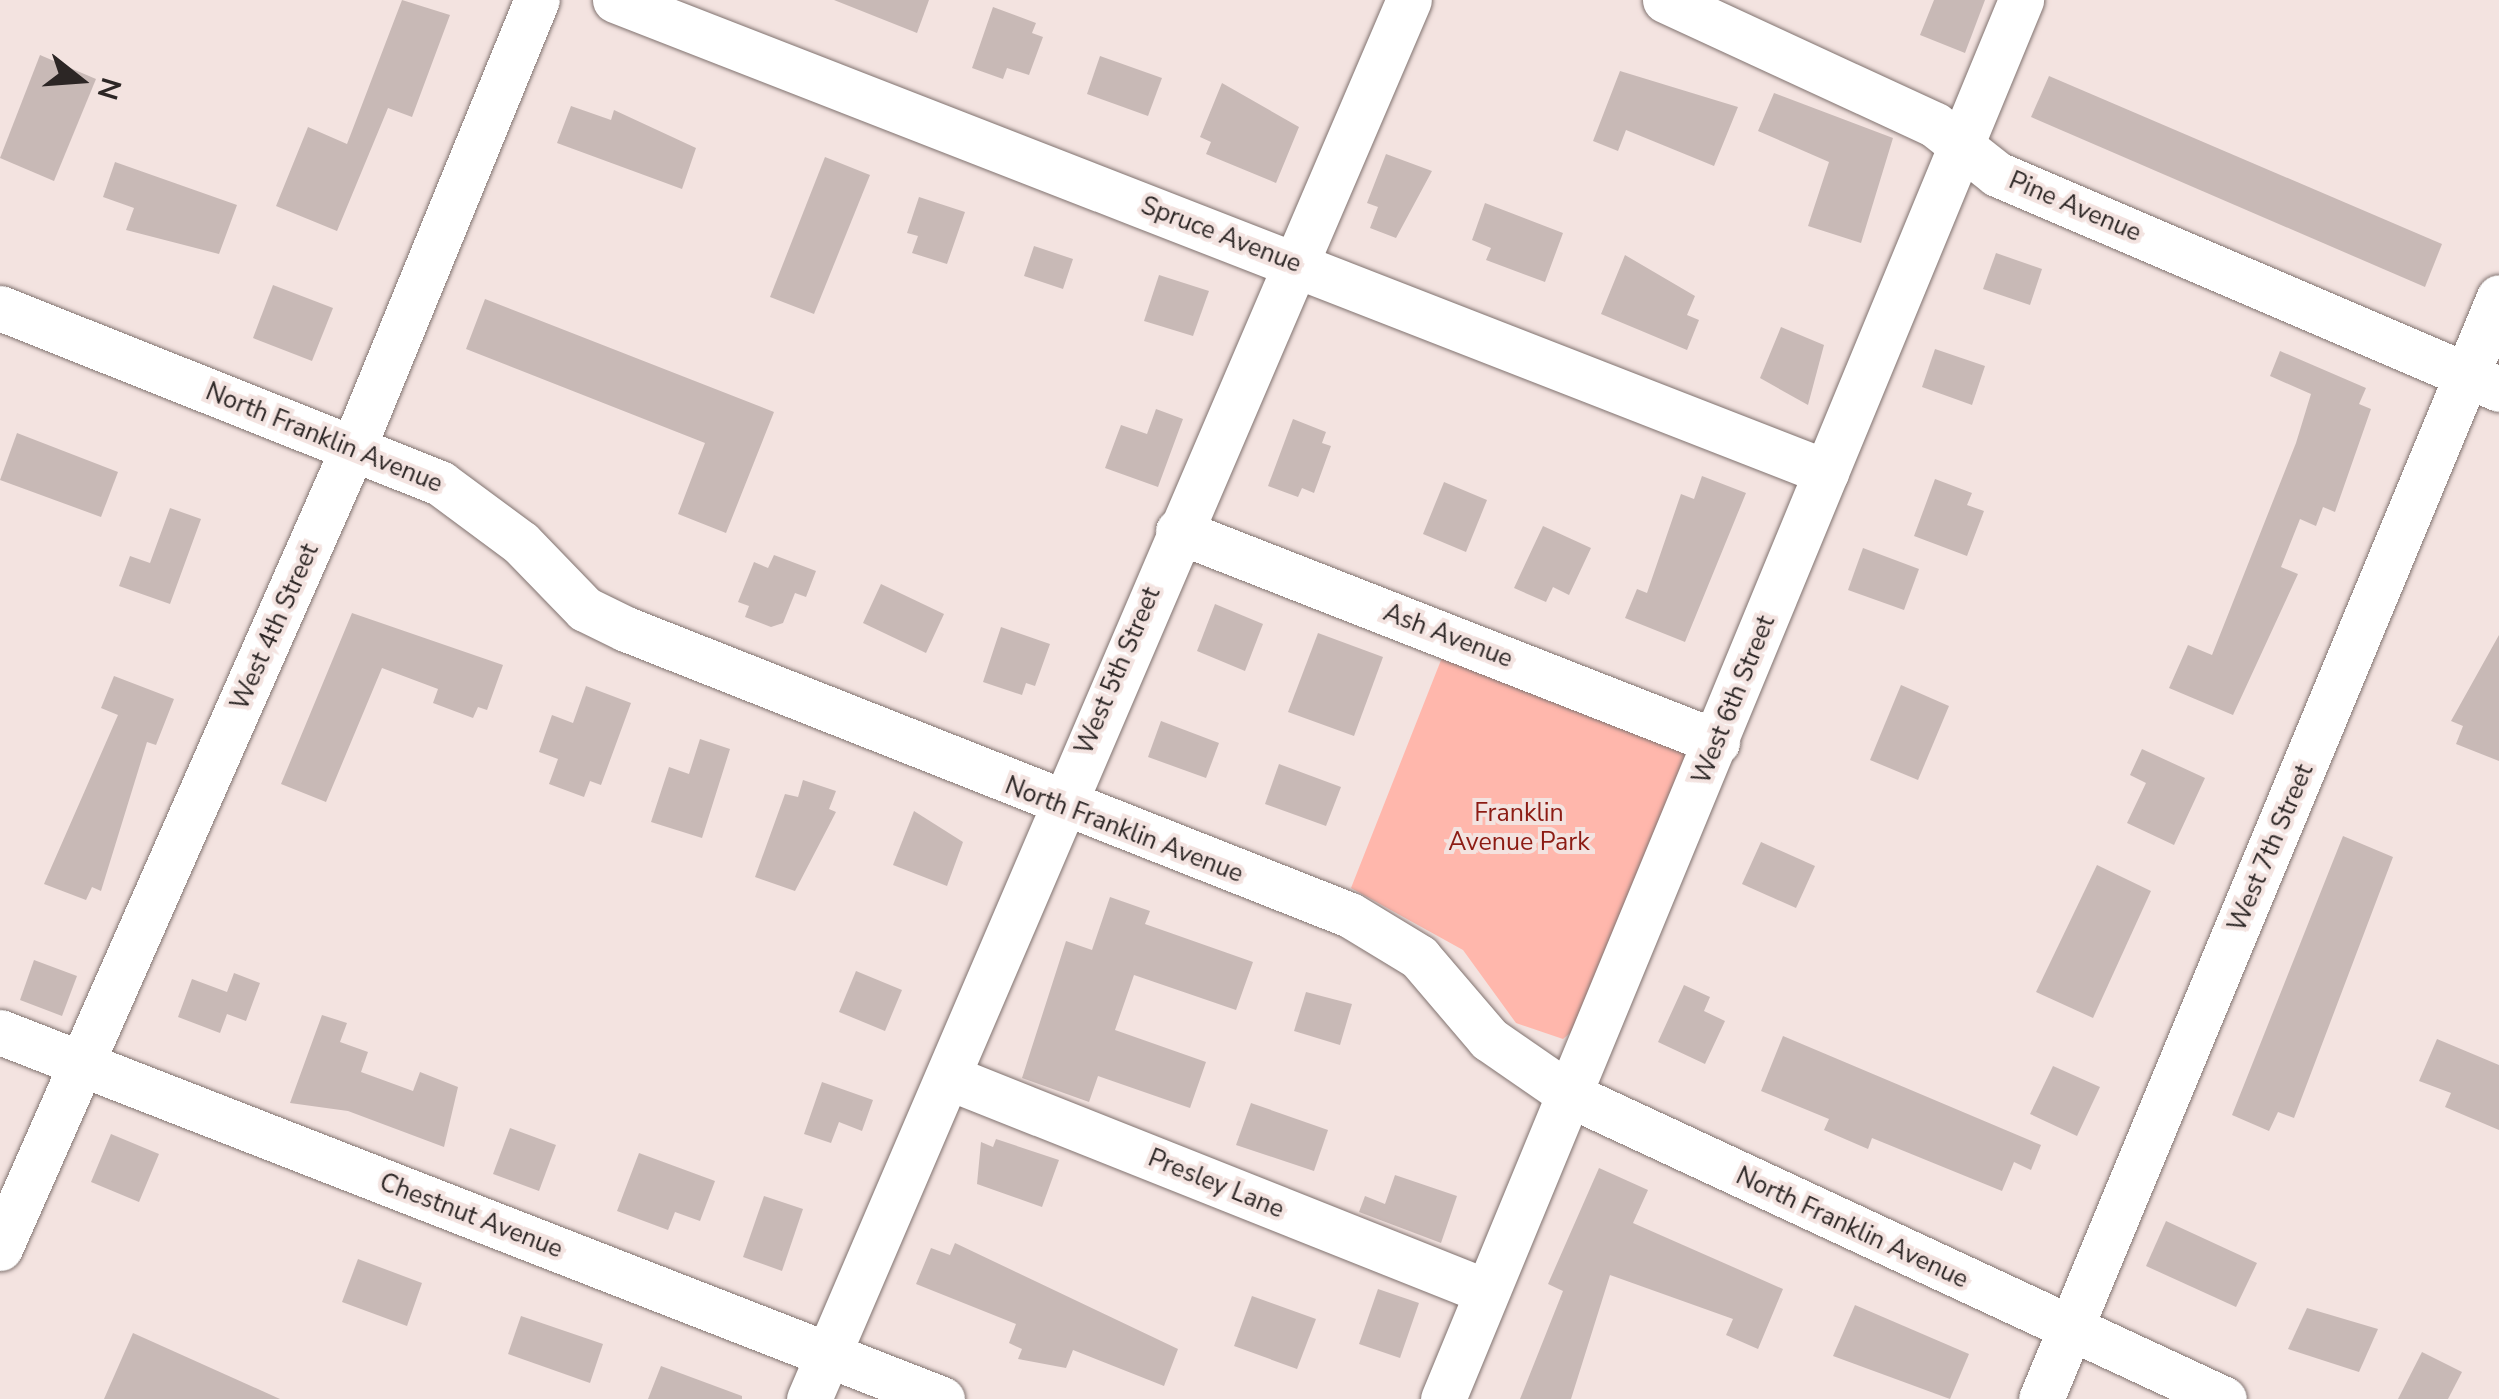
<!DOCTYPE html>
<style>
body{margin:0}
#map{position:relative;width:2499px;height:1399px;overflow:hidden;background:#f3e3e0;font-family:"Nunito Sans",sans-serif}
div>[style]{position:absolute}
.green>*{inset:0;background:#ffb7ac}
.building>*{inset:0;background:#c8b9b6}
.roads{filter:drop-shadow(0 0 2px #817370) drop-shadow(0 0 2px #817370)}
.minor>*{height:45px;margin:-22.5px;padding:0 22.5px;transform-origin:22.5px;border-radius:22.5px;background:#fff}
span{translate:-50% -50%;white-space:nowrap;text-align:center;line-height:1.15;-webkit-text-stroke:8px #f3e3e0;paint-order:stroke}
.street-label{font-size:25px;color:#2c2625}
.park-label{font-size:25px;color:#8c1b13}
.north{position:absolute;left:30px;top:30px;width:100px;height:100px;-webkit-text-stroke:8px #f3e3e0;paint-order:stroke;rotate:107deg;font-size:28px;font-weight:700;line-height:40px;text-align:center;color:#2c2625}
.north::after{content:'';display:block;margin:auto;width:35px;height:45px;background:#2c2625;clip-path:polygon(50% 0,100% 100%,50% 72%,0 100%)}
</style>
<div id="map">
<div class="green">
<i style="clip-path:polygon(1445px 650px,1689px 754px,1584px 1021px,1563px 1039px,1516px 1023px,1463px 950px,1351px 888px)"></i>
</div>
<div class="building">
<i style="clip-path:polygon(402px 0,450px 15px,412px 117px,388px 108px,337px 231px,276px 206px,308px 127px,347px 144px)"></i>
<i style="clip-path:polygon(834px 0,929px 0,917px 33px)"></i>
<i style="clip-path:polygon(1934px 0,1985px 0,1965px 53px,1920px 35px)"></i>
<i style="clip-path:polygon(993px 7px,1036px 23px,1032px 33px,1043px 37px,1029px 75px,1007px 68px,1003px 79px,972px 68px)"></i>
<i style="clip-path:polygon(40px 55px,96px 79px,54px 181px,0 158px)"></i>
<i style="clip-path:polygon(1100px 56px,1162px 78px,1148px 116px,1087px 94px)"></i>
<i style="clip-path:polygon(1620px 71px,1738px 107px,1714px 166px,1626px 130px,1618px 151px,1593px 141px)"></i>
<i style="clip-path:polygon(2049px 76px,2442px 244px,2425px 287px,2031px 117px)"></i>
<i style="clip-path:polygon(1222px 83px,1299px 127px,1276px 183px,1206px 154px,1211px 142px,1200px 137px)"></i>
<i style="clip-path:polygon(1774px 93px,1893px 138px,1861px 243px,1808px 226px,1829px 162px,1758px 131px)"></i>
<i style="clip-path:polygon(571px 106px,611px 120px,614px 110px,696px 148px,682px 189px,557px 143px)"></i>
<i style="clip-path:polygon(1386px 154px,1432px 171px,1396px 238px,1370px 228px,1378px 207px,1367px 203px)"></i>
<i style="clip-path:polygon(825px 157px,870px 175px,814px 314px,770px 297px)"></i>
<i style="clip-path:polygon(115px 162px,237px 205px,219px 254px,126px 230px,134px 208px,103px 197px)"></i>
<i style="clip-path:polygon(919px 197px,965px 212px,947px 264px,912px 253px,918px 236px,907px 233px)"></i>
<i style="clip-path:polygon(1485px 203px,1563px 233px,1545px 282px,1486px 260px,1491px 248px,1472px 240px)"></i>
<i style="clip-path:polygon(1034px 246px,1073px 259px,1063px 289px,1024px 276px)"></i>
<i style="clip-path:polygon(1996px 253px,2042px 269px,2030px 305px,1983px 289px)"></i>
<i style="clip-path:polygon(1625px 255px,1695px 296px,1687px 315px,1699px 320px,1687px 350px,1601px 314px)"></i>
<i style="clip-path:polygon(1159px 275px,1209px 291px,1193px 336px,1144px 321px)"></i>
<i style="clip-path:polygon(273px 285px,333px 308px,312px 361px,253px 338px)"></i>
<i style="clip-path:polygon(485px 299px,774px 412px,726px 533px,678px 514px,705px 443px,466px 349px)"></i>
<i style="clip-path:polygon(1781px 327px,1824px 345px,1808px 405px,1760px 378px)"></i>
<i style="clip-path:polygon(1935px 349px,1985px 366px,1972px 405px,1922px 387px)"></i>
<i style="clip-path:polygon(2280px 351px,2366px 388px,2359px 404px,2371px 409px,2335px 512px,2323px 507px,2316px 526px,2300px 519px,2281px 567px,2298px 574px,2233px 715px,2169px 688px,2188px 645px,2212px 655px,2296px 443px,2311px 394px,2270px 376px)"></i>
<i style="clip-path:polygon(1156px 409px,1183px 419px,1158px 487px,1105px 468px,1121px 425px,1147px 434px)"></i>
<i style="clip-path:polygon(1293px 419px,1326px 432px,1322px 443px,1331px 446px,1314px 493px,1302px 488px,1298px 497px,1268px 486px)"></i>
<i style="clip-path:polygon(17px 433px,118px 472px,101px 517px,0 480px)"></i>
<i style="clip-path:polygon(1702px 476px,1746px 493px,1685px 642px,1625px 618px,1637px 589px,1647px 593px,1681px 494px,1694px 499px)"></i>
<i style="clip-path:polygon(1935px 479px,1972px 493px,1967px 505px,1984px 511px,1967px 556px,1914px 536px)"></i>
<i style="clip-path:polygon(1444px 482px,1487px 500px,1466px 552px,1423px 534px)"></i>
<i style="clip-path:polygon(170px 508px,201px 519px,170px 604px,119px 586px,130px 556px,150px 563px)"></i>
<i style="clip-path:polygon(1543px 526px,1591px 548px,1569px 595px,1553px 587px,1546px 602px,1514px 588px)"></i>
<i style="clip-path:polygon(1863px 548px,1919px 569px,1904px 610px,1848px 590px)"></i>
<i style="clip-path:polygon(774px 555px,816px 571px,806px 597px,795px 593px,783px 623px,771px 627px,745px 617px,749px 606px,738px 602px,754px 562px,768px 568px)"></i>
<i style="clip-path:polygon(881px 584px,944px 614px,926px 653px,863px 623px)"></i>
<i style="clip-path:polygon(1215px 604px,1263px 624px,1245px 671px,1197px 651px)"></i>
<i style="clip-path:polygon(352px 613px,503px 665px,487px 710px,478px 707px,473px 718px,433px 703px,438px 689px,382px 668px,326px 802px,281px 784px)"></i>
<i style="clip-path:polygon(1001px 627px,1050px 644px,1035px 686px,1026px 683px,1022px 695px,983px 682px)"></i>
<i style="clip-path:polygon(1318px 633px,1383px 657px,1354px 736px,1288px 712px)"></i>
<i style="clip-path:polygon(2499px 635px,2499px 761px,2456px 744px,2463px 726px,2451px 721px)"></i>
<i style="clip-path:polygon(114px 676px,174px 699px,156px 745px,147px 742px,101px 891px,92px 887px,86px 900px,44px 884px,118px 715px,101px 708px)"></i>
<i style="clip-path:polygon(1901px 685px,1949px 706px,1918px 780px,1870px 760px)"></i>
<i style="clip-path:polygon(586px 686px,631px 703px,601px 785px,590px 781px,584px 797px,549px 784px,558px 759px,539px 752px,552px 715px,573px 723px)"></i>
<i style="clip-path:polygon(1161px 721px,1219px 743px,1206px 778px,1148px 757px)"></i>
<i style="clip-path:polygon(700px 739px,730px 749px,702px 838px,651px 822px,669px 767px,689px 774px)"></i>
<i style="clip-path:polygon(2142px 749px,2205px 778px,2174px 845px,2127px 823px,2146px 783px,2130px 775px)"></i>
<i style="clip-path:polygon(1279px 764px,1341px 787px,1326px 826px,1265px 804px)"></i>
<i style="clip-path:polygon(803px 780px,836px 791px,829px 809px,836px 812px,795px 891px,755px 877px,785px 794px,798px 797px)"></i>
<i style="clip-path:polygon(914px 811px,963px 842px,947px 886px,893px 865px)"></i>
<i style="clip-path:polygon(2343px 836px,2393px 857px,2294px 1118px,2278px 1112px,2269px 1131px,2232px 1115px)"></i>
<i style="clip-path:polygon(1761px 842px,1815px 866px,1796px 908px,1742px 884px)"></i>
<i style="clip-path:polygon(2097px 865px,2151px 891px,2093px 1018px,2036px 992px)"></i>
<i style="clip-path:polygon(1110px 897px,1150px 911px,1145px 924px,1253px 962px,1236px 1010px,1134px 975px,1115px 1030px,1206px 1062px,1190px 1108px,1098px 1076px,1089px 1102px,1022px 1078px,1066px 941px,1092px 950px)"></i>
<i style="clip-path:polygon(34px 960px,77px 976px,62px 1016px,20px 1000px)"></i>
<i style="clip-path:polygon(856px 971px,902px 990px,885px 1031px,839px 1012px)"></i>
<i style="clip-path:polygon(234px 973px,260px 983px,246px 1021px,227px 1014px,220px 1033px,178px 1017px,192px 979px,227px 992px)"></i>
<i style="clip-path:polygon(1684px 985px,1710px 997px,1704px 1011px,1725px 1021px,1705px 1064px,1658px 1042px)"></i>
<i style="clip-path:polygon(1306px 992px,1352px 1004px,1340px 1045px,1294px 1031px)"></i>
<i style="clip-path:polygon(322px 1015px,347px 1023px,340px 1042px,368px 1052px,361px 1072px,413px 1091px,420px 1072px,458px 1087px,444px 1147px,348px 1111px,290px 1103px)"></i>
<i style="clip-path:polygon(1783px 1036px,2041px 1145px,2031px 1170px,2014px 1162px,2002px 1191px,1872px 1138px,1868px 1149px,1824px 1130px,1829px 1119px,1761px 1091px)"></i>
<i style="clip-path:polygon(2437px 1039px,2499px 1065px,2499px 1130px,2445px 1107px,2451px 1093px,2419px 1081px)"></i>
<i style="clip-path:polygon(2053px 1066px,2100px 1087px,2077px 1136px,2030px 1114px)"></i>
<i style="clip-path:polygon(822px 1082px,873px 1100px,862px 1131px,839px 1122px,831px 1143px,804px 1134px)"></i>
<i style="clip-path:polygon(1251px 1103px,1328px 1130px,1314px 1171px,1236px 1145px)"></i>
<i style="clip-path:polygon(510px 1128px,556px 1145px,539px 1191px,493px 1174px)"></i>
<i style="clip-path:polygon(111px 1134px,159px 1154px,139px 1202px,91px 1182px)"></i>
<i style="clip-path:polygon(996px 1139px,1059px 1160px,1042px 1207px,977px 1184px,981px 1142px,993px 1147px)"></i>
<i style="clip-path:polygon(639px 1153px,715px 1181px,700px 1221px,675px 1212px,668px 1230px,617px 1211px)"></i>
<i style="clip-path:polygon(1599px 1168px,1648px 1190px,1633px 1223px,1783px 1289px,1758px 1349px,1726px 1335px,1733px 1319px,1610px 1275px,1571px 1399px,1520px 1399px,1563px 1291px,1548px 1284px)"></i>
<i style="clip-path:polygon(1395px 1175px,1457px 1196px,1441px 1243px,1359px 1212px,1365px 1196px,1385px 1204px)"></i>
<i style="clip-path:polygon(764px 1196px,803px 1209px,782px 1271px,743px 1257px)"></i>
<i style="clip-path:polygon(2166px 1221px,2257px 1263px,2236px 1307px,2146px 1266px)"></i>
<i style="clip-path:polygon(955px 1243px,1178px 1349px,1164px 1386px,1073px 1350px,1066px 1368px,1018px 1359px,1022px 1349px,1009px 1343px,1016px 1324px,916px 1284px,931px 1248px,950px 1255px)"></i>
<i style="clip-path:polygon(358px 1259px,422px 1283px,407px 1326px,342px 1302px)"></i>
<i style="clip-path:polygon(1378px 1289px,1419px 1303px,1400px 1358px,1359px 1344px)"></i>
<i style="clip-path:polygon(1252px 1296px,1316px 1319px,1297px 1369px,1234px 1346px)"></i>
<i style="clip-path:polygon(1855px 1305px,1969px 1354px,1950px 1399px,1833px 1356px)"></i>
<i style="clip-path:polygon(2307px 1308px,2378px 1329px,2359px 1372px,2288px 1349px)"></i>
<i style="clip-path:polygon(521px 1316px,603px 1344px,590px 1383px,508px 1354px)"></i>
<i style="clip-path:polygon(133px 1333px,280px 1399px,104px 1399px)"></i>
<i style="clip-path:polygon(2422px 1352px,2462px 1372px,2448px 1399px,2398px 1399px)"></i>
<i style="clip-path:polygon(661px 1366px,742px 1396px,742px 1399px,648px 1399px)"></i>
</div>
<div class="roads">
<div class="minor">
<i style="left:615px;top:0;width:1300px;rotate:21.29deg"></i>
<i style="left:1665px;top:0;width:298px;rotate:24.8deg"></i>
<i style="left:1935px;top:125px;width:79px;rotate:38.3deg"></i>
<i style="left:1997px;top:174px;width:546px;rotate:23.18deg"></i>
<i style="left:0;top:308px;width:474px;rotate:21.7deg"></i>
<i style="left:440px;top:483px;width:101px;rotate:36.5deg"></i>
<i style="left:521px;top:543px;width:92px;rotate:45.9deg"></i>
<i style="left:585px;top:609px;width:46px;rotate:26deg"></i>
<i style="left:626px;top:629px;width:778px;rotate:21.56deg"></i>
<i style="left:1350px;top:915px;width:81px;rotate:31.3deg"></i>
<i style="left:1419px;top:957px;width:108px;rotate:49.5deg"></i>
<i style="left:1489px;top:1039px;width:98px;rotate:34.7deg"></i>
<i style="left:1570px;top:1095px;width:721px;rotate:24.93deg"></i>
<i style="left:1178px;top:531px;width:579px;rotate:21.38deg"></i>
<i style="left:0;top:1032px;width:1011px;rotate:21.29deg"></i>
<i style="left:948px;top:1077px;width:576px;rotate:21.71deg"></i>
<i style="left:0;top:1248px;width:874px;rotate:-66.19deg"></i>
<i style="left:353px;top:448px;width:484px;rotate:-67.7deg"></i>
<i style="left:809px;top:1399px;width:1522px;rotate:-66.79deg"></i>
<i style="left:1443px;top:1399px;width:1514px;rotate:-67.55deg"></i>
<i style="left:2041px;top:1399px;width:1193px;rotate:-67.43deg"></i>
</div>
</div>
<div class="street-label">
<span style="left:2075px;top:207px;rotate:23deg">Pine Avenue</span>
<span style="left:1221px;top:235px;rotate:21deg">Spruce Avenue</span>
<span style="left:324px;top:438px;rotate:22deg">North Franklin Avenue</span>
<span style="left:275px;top:627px;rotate:-66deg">West 4th Street</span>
<span style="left:1448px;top:636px;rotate:21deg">Ash Avenue</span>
<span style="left:1118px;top:671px;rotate:-67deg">West 5th Street</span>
<span style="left:1734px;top:700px;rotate:-68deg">West 6th Street</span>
<span style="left:1124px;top:830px;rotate:21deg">North Franklin Avenue</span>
<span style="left:2271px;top:848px;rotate:-67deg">West 7th Street</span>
<span style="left:1216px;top:1184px;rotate:22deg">Presley Lane</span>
<span style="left:471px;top:1216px;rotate:21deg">Chestnut Avenue</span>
<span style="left:1852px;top:1228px;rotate:25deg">North Franklin Avenue</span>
</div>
<div class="park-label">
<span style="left:1519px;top:828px">Franklin<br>Avenue Park</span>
</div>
<div class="north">N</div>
</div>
